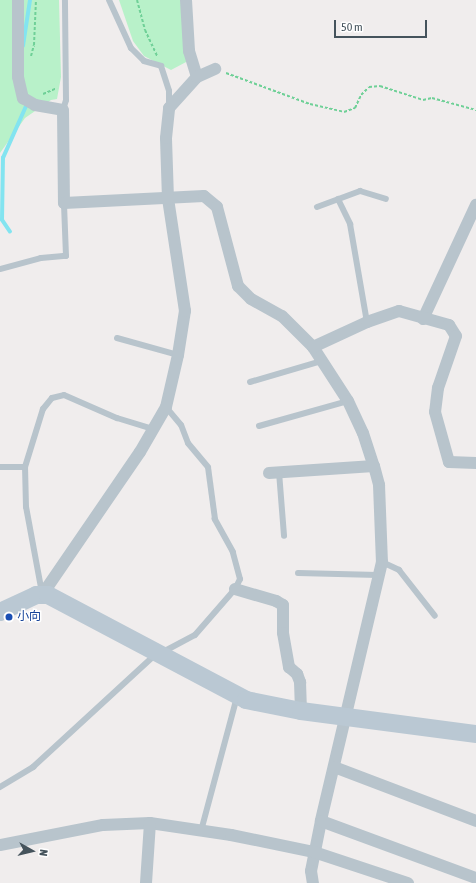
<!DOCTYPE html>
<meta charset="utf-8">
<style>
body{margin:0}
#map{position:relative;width:476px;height:883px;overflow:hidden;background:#f0eded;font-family:"Asap Condensed","Noto Sans JP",sans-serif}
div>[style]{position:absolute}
.green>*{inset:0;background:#b8f1c9}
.stream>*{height:3.5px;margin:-1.75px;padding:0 1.75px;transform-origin:1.75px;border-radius:1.75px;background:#83e4f0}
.path>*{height:2px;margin-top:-1px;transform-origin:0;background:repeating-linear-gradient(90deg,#6fd097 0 3px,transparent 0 5px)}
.lane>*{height:6px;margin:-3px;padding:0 3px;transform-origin:3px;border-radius:3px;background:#b8c4cc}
.street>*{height:12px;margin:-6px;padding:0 6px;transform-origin:6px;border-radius:6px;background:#b8c4cc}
.secondary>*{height:18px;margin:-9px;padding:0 9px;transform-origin:9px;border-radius:9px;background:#bac8d3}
.dots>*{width:11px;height:11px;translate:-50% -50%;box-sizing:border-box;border:2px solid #fff;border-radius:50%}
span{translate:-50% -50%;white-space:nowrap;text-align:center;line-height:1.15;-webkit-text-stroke:3px #fff;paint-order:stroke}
.transit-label{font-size:12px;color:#164399}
.left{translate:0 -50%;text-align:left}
.north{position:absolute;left:12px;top:831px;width:40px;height:40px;-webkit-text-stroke:3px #fff;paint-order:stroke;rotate:98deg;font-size:11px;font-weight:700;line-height:16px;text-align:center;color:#45535c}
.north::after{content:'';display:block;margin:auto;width:14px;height:18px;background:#45535c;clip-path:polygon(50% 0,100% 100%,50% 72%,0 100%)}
.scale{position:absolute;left:334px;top:20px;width:93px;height:18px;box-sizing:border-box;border:2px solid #45535c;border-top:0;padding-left:5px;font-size:12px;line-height:14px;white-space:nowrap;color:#45535c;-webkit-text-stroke:3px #fff;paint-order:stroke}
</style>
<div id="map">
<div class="green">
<i style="clip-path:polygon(0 0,59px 0,61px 77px,57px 99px,51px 100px,25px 118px,0 153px)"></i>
<i style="clip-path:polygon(119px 0,188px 0,188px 61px,171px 70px,144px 56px,133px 41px)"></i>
</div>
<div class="stream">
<i style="left:23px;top:46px;width:47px;rotate:-81.3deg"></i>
<i style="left:10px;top:232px;width:14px;rotate:-124deg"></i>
<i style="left:2px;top:220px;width:62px;rotate:-89.1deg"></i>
<i style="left:3px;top:158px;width:59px;rotate:-66deg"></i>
</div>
<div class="path">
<i style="left:137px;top:0;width:31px;rotate:75deg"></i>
<i style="left:145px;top:30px;width:29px;rotate:65deg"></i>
<i style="left:31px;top:56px;width:11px;rotate:-75deg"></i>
<i style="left:34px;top:45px;width:45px;rotate:-87.5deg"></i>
<i style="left:226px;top:73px;width:90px;rotate:20.3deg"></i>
<i style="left:310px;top:104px;width:35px;rotate:13deg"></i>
<i style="left:344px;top:112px;width:12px;rotate:-20deg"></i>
<i style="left:355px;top:108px;width:14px;rotate:-65deg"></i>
<i style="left:361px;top:95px;width:11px;rotate:-45deg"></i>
<i style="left:369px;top:87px;width:11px;rotate:-5deg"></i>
<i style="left:380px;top:86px;width:45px;rotate:18deg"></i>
<i style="left:423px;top:100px;width:9px;rotate:-13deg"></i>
<i style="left:432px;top:98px;width:46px;rotate:15.3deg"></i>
<i style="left:43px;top:94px;width:15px;rotate:-23deg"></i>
</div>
<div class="lane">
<i style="left:109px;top:0;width:53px;rotate:65.4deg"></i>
<i style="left:131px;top:48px;width:18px;rotate:45deg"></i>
<i style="left:144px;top:61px;width:18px;rotate:16deg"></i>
<i style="left:161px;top:66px;width:26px;rotate:72deg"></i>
<i style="left:169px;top:91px;width:15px;rotate:90deg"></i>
<i style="left:63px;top:110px;width:10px;rotate:-73deg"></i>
<i style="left:66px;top:100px;width:100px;rotate:-90.6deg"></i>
<i style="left:338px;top:199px;width:28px;rotate:64deg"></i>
<i style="left:350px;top:224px;width:99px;rotate:80.2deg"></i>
<i style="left:317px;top:207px;width:46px;rotate:-20.4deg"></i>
<i style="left:360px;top:191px;width:27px;rotate:17deg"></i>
<i style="left:0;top:269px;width:42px;rotate:-15deg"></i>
<i style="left:41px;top:258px;width:25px;rotate:-5deg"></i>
<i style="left:66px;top:256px;width:53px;rotate:-92.2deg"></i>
<i style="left:117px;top:338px;width:63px;rotate:15.6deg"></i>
<i style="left:250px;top:382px;width:75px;rotate:-16.3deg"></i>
<i style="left:259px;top:426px;width:92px;rotate:-15.7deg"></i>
<i style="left:0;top:467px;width:25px"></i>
<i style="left:279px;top:472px;width:64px;rotate:85.5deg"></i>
<i style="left:382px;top:562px;width:19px;rotate:25deg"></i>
<i style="left:399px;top:570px;width:58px;rotate:52deg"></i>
<i style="left:298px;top:573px;width:80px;rotate:1.4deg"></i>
<i style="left:42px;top:593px;width:87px;rotate:-100.5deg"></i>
<i style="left:26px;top:507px;width:40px;rotate:-91.4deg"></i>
<i style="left:25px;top:467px;width:61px;rotate:-72.8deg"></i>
<i style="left:43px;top:409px;width:14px;rotate:-51deg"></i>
<i style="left:52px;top:398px;width:12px;rotate:-14deg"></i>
<i style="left:64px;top:395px;width:58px;rotate:23.5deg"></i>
<i style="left:117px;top:418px;width:38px;rotate:17deg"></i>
<i style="left:161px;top:653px;width:38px;rotate:-28deg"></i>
<i style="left:195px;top:635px;width:61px;rotate:-49deg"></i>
<i style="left:235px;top:589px;width:11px;rotate:-63deg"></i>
<i style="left:240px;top:579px;width:28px;rotate:-105deg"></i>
<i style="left:233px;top:552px;width:38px;rotate:-119deg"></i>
<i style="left:215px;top:519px;width:52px;rotate:-97.7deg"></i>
<i style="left:208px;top:467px;width:31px;rotate:-130deg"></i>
<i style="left:188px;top:443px;width:19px;rotate:-111deg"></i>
<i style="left:181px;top:425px;width:23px;rotate:-130deg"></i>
<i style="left:0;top:787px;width:39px;rotate:-31deg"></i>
<i style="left:33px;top:767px;width:167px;rotate:-42.6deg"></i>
<i style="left:201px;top:831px;width:139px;rotate:-75deg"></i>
</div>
<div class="street">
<i style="left:18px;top:0;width:77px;rotate:90deg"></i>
<i style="left:18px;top:77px;width:22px;rotate:77deg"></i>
<i style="left:23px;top:98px;width:14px;rotate:30deg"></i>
<i style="left:35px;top:105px;width:28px;rotate:10deg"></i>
<i style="left:63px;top:110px;width:93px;rotate:89.4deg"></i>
<i style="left:64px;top:203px;width:140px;rotate:-2.9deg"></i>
<i style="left:204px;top:196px;width:17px;rotate:40deg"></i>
<i style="left:217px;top:207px;width:82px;rotate:75.1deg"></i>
<i style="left:238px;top:286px;width:18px;rotate:45deg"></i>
<i style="left:251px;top:299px;width:35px;rotate:29deg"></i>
<i style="left:282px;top:316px;width:44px;rotate:45deg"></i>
<i style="left:313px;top:347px;width:64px;rotate:57.1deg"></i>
<i style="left:348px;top:401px;width:35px;rotate:65deg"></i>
<i style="left:363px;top:433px;width:35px;rotate:72deg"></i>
<i style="left:374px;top:466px;width:20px;rotate:75deg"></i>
<i style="left:379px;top:485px;width:77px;rotate:87.8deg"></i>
<i style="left:382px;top:562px;width:266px;rotate:103.3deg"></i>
<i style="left:321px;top:821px;width:51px;rotate:101.3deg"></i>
<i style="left:311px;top:871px;width:12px;rotate:81deg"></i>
<i style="left:186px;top:0;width:51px;rotate:86.6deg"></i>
<i style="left:189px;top:51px;width:27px;rotate:73deg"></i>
<i style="left:423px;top:319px;width:126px;rotate:-65.1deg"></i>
<i style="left:313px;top:347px;width:60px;rotate:-24.8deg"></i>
<i style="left:367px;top:322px;width:34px;rotate:-19deg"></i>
<i style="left:399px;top:311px;width:52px;rotate:15.6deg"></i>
<i style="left:449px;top:325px;width:13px;rotate:58deg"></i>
<i style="left:456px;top:336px;width:55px;rotate:109.1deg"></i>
<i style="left:438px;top:388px;width:24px;rotate:97deg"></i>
<i style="left:435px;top:412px;width:52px;rotate:74.4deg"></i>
<i style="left:449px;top:462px;width:27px;rotate:2deg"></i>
<i style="left:269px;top:473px;width:105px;rotate:-3.8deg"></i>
<i style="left:235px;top:589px;width:43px;rotate:16.3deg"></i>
<i style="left:276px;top:601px;width:8px;rotate:30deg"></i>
<i style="left:283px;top:605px;width:28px;rotate:90deg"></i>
<i style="left:283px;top:633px;width:35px;rotate:80deg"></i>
<i style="left:289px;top:667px;width:11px;rotate:41deg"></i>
<i style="left:297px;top:674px;width:9px;rotate:69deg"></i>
<i style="left:300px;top:682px;width:29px;rotate:88deg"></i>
<i style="left:42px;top:595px;width:173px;rotate:-55.6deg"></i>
<i style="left:140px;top:452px;width:52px;rotate:-60deg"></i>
<i style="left:166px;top:407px;width:53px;rotate:-77deg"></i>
<i style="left:178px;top:355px;width:45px;rotate:-81deg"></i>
<i style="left:185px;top:311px;width:113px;rotate:-98.6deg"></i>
<i style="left:168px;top:199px;width:61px;rotate:-91.9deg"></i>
<i style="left:166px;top:138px;width:30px;rotate:-84deg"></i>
<i style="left:169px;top:108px;width:42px;rotate:-47.9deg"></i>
<i style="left:197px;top:77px;width:20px;rotate:-24deg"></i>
<i style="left:334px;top:767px;width:152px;rotate:20.8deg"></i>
<i style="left:321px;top:821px;width:165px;rotate:20.2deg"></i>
<i style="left:0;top:845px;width:105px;rotate:-11deg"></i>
<i style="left:103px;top:825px;width:47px;rotate:-2.4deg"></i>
<i style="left:150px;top:823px;width:82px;rotate:8.4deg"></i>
<i style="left:231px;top:835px;width:85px;rotate:11.6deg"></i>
<i style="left:314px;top:852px;width:99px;rotate:18.3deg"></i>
<i style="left:146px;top:883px;width:60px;rotate:-86.2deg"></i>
</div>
<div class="secondary">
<i style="left:0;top:612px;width:40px;rotate:-25deg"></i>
<i style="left:36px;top:595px;width:12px"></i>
<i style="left:48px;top:595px;width:224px;rotate:27.9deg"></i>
<i style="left:246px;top:700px;width:56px;rotate:11.3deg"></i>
<i style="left:301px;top:711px;width:177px;rotate:7.5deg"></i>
</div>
<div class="dots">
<i style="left:9px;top:617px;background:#1a4fb4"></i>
</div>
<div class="transit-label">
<span class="left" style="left:17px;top:617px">小向</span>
</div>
<div class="north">N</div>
<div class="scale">50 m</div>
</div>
